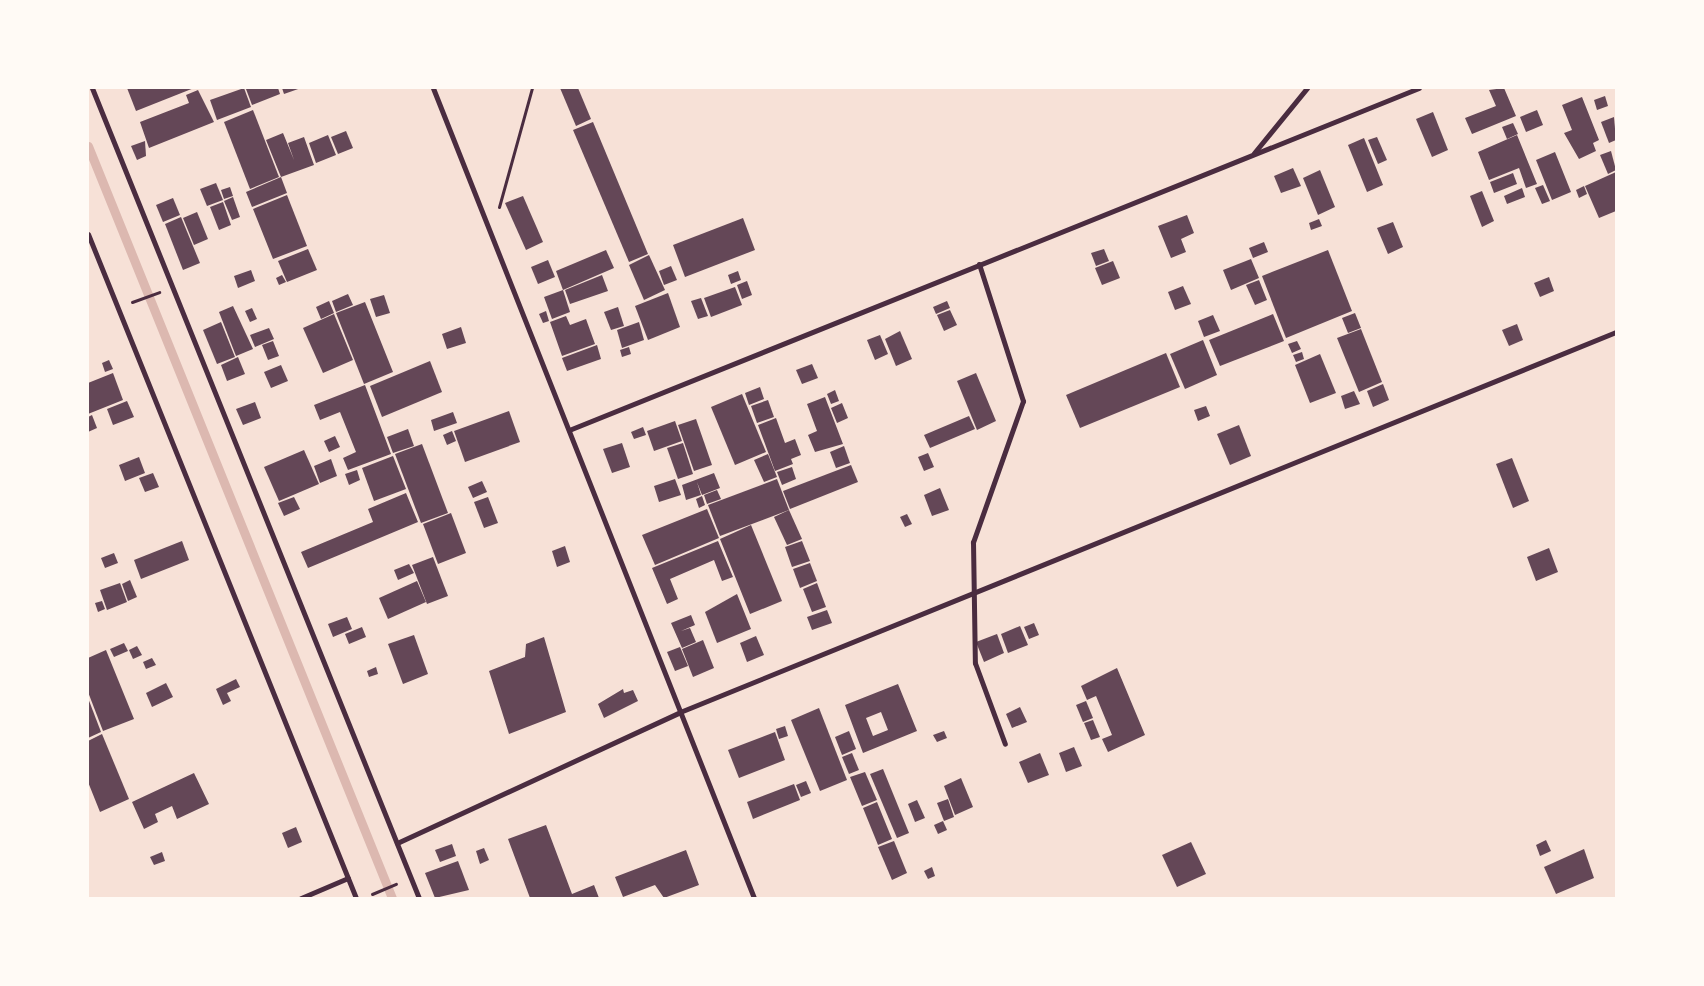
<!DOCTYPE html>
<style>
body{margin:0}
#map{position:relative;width:1704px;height:986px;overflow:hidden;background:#f7e1d7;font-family:"IBM Plex Sans",sans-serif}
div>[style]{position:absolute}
.stream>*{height:9px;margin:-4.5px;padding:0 4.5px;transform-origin:4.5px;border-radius:4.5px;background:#dcb8b0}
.building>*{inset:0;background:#644757}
.path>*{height:3px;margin:-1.5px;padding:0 1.5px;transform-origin:1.5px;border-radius:1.5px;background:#4a2c40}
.minor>*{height:5px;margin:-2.5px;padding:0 2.5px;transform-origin:2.5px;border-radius:2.5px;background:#4a2c40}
span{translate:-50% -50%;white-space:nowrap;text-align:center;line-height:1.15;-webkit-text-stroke:5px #fffaf5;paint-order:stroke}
.frame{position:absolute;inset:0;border:89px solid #fffaf5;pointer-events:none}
</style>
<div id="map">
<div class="stream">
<i style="left:88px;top:146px;width:811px;rotate:67.99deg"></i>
</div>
<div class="building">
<i style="clip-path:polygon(127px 88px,194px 88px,136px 111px)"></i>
<i style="clip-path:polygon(244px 88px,251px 107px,217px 120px,210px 100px)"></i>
<i style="clip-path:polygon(278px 88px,280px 94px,252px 105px,246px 89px)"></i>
<i style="clip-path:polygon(282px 88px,301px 88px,284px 94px)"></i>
<i style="clip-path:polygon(560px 88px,578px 88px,591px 119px,576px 126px)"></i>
<i style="clip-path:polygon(1504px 88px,1516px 116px,1472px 134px,1465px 118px,1496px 106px,1489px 90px)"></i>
<i style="clip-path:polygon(198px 90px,214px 122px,149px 148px,140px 122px,189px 103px,186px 95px)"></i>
<i style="clip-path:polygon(1605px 96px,1608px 106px,1597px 110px,1594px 100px)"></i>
<i style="clip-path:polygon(1582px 97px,1599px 140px,1593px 143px,1596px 151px,1579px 159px,1564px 133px,1572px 130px,1562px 105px)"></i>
<i style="clip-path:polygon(253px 110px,279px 177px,250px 189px,224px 122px)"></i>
<i style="clip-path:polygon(1537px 110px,1543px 125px,1526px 132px,1520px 117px)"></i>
<i style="clip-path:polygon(1433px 112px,1448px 150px,1432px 157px,1416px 119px)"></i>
<i style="clip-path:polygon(1614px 117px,1616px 140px,1609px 143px,1601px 122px)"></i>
<i style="clip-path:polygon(593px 122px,648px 254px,629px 262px,573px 130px)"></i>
<i style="clip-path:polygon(1513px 123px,1518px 134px,1507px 139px,1502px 127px)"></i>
<i style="clip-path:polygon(346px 131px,353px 148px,338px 154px,331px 137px)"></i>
<i style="clip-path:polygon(283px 133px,294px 160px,288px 143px,304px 137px,314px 165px,281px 177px,266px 140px)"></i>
<i style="clip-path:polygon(328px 135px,336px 155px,316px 163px,309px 143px)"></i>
<i style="clip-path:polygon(1517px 135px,1537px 184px,1526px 188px,1519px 168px,1489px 180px,1478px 152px)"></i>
<i style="clip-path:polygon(1377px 137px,1387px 160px,1378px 164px,1368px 140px)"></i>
<i style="clip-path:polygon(1364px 138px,1383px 185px,1367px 192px,1348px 145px)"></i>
<i style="clip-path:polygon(145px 141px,146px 156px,137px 160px,131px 146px)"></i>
<i style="clip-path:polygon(1611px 151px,1616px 170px,1608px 174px,1600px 155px)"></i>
<i style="clip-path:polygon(1555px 152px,1571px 192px,1552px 200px,1536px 160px)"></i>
<i style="clip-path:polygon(1293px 168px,1301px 186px,1281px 193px,1274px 176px)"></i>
<i style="clip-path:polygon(1320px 170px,1335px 207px,1318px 215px,1303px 178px)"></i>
<i style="clip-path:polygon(1616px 172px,1616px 211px,1599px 218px,1585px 186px)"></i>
<i style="clip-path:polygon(1513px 173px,1517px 184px,1494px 193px,1490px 182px)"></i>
<i style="clip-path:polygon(281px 177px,287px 193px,252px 207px,246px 192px)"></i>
<i style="clip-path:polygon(216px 183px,223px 200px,207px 206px,200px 189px)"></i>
<i style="clip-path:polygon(1543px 185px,1550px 201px,1542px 204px,1535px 188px)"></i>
<i style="clip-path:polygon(1584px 186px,1587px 194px,1579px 198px,1576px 190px)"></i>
<i style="clip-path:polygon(230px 187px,233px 196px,224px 199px,221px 190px)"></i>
<i style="clip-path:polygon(1522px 188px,1525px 197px,1507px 204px,1504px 196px)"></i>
<i style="clip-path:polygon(1482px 191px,1494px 221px,1482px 227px,1470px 196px)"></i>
<i style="clip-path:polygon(287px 195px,307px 246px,273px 259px,253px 209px)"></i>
<i style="clip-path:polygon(523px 196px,543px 242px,526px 250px,505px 203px)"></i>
<i style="clip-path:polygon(233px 197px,240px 217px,232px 220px,224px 201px)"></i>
<i style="clip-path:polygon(173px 198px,180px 215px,163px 222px,156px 205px)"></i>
<i style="clip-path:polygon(223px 202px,231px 225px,219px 230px,210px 207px)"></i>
<i style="clip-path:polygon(197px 212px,208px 239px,194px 245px,183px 218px)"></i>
<i style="clip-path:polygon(1187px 215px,1194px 233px,1181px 239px,1186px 252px,1171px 258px,1158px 226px)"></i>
<i style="clip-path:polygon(181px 217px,200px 263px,183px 270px,165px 224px)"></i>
<i style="clip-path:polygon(743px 218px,755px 250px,685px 277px,673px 245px)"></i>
<i style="clip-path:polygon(1319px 219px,1322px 226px,1311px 230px,1309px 223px)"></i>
<i style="clip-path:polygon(1393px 222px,1403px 247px,1388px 254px,1377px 228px)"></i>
<i style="clip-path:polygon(1264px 242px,1268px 252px,1253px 258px,1249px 248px)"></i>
<i style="clip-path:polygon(308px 249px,317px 270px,287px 282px,278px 261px)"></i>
<i style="clip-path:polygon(1104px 249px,1109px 261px,1096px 266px,1091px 253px)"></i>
<i style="clip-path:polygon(606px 250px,614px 268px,563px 290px,556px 271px)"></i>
<i style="clip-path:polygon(1328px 250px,1352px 311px,1286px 338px,1262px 276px)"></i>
<i style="clip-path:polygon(649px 255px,665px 290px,644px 300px,629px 265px)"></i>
<i style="clip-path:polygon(1251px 259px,1259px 278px,1231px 290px,1223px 270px)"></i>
<i style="clip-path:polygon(548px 260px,555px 277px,538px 284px,531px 267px)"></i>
<i style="clip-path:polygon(1113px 261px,1120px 278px,1102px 285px,1095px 268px)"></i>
<i style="clip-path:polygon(671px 266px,677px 280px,664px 285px,659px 271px)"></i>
<i style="clip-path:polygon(251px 270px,255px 281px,238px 288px,234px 276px)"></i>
<i style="clip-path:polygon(738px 271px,741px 280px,731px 284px,728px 275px)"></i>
<i style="clip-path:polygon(282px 275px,286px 282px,279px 285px,276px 278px)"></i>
<i style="clip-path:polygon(602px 275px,608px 291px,570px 304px,565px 290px)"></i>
<i style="clip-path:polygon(1549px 277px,1554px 291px,1540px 297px,1534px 283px)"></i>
<i style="clip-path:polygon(1259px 280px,1267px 300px,1255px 305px,1246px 285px)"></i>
<i style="clip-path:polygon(747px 281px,752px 295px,742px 299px,737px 285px)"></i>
<i style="clip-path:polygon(1183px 286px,1191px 304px,1175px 310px,1168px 292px)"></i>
<i style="clip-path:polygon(735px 287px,742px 305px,711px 317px,704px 298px)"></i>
<i style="clip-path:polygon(563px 290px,570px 312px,552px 319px,544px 297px)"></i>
<i style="clip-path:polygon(668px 293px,680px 327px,648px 340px,635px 306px)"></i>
<i style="clip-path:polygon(348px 294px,353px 305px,336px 312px,332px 301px)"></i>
<i style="clip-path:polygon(384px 295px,390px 313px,376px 317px,370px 299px)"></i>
<i style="clip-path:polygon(701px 298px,708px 316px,698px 319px,691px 301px)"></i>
<i style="clip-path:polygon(329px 301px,334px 313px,321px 319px,316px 307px)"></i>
<i style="clip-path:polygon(947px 301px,950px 308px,936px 314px,933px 307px)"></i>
<i style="clip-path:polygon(365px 302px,393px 372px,364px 384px,336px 313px)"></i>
<i style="clip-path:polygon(233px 306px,253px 349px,236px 356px,219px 312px)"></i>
<i style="clip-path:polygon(618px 307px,624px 326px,611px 330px,604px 312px)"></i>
<i style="clip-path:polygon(252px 308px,257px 319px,250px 322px,245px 311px)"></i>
<i style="clip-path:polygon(950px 310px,957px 325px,944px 331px,937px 315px)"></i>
<i style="clip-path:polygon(546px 311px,549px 321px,543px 323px,539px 314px)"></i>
<i style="clip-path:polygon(1355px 313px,1361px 328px,1348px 333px,1342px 318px)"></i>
<i style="clip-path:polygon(334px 314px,353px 360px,323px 373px,303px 328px)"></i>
<i style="clip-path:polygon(1273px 314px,1284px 341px,1220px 366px,1209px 340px)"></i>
<i style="clip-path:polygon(1213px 315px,1220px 331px,1204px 337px,1198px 321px)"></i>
<i style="clip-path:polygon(566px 316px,570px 325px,586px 319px,595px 344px,562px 356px,550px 322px)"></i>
<i style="clip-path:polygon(221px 322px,235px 357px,217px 364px,203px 330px)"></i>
<i style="clip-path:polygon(639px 322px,644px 340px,622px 348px,617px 330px)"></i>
<i style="clip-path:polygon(1517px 324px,1523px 340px,1509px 346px,1502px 330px)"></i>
<i style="clip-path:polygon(461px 327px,466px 343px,447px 349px,442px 334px)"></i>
<i style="clip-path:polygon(269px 328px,274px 339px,255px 347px,250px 335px)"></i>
<i style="clip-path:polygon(1361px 329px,1382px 382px,1359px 392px,1337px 338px)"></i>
<i style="clip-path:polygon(900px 331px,912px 359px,896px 366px,885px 339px)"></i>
<i style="clip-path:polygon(880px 335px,888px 354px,875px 360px,867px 340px)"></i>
<i style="clip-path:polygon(1203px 340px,1217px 375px,1185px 389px,1170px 354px)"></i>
<i style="clip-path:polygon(273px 341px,279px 356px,268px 360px,262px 345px)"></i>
<i style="clip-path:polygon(1297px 341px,1301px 349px,1292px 353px,1288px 344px)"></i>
<i style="clip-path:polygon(597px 345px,601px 359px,567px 371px,562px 358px)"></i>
<i style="clip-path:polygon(629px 347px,631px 354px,622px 357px,620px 350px)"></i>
<i style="clip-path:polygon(1302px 352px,1304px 359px,1296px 362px,1293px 355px)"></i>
<i style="clip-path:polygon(1166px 353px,1180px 387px,1080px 428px,1066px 395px)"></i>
<i style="clip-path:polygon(1320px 354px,1336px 393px,1310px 403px,1295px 365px)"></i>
<i style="clip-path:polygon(238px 357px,245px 374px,227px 381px,221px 365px)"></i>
<i style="clip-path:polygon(109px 360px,113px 369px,105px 372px,102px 363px)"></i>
<i style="clip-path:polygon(430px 361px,442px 392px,382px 417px,370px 386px)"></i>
<i style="clip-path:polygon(812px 364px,818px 378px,802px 384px,796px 370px)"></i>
<i style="clip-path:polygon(281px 365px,288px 381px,271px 388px,264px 372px)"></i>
<i style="clip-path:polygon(113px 373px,123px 400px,88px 414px,88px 383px)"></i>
<i style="clip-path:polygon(976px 373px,996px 421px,977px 430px,957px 381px)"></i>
<i style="clip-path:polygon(1383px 384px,1389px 400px,1373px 407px,1367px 391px)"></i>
<i style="clip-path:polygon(365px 385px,391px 454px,348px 470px,343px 458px,356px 452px,340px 412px,320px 420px,314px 405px)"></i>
<i style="clip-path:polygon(760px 387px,764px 399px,749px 405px,745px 393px)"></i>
<i style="clip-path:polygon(835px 390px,839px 401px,831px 404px,827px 394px)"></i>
<i style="clip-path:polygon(1354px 391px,1360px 404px,1345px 409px,1341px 396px)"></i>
<i style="clip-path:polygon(742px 394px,766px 452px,735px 465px,711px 407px)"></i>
<i style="clip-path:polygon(825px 397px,843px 444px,815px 452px,808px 435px,817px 431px,807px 404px)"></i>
<i style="clip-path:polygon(768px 400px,774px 417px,757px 423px,751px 406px)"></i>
<i style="clip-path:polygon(127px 401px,134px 417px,113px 425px,107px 409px)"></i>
<i style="clip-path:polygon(255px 402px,261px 418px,243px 425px,236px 409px)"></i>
<i style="clip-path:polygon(842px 403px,848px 418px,837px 423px,831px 408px)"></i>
<i style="clip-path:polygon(1206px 406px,1210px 416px,1198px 421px,1194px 410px)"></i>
<i style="clip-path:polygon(509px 411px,520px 442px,465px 462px,454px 431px)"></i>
<i style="clip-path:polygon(453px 412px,457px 423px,434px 431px,431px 420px)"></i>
<i style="clip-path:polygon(92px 415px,97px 428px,88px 432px,88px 417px)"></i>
<i style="clip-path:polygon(969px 416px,975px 429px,930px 448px,924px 435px)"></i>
<i style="clip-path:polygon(776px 418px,785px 443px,795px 439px,801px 455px,791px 459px,793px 464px,775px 471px,758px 425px)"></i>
<i style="clip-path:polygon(696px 419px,712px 465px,694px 471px,678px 425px)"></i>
<i style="clip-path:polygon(675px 421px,682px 441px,654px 451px,647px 431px)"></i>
<i style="clip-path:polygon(1239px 425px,1251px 456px,1230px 465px,1217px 434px)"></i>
<i style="clip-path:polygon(643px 427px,646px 435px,634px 439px,631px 432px)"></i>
<i style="clip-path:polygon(408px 429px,414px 446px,393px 453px,387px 437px)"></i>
<i style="clip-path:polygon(452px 431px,456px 441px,447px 445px,443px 435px)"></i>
<i style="clip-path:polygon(335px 436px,340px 447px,329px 452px,324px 441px)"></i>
<i style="clip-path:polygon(622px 443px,630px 467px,612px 473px,603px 449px)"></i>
<i style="clip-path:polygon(683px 443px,693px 474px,678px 479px,667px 448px)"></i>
<i style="clip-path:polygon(422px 444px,448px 513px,421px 523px,395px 454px)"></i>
<i style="clip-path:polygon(844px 446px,850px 463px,836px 468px,830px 452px)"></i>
<i style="clip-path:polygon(304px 450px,319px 484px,279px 501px,264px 467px)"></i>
<i style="clip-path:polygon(928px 453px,934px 467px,924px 471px,918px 457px)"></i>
<i style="clip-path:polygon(768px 454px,777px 477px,764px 482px,754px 460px)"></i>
<i style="clip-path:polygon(393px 456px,406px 489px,374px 501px,362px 468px)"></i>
<i style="clip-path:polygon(139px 457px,145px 473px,125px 481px,119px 465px)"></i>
<i style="clip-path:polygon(1512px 458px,1529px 501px,1513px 508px,1496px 464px)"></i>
<i style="clip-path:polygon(331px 459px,337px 476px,320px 483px,314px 466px)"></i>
<i style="clip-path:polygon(851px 465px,858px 482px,790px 509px,783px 491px)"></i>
<i style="clip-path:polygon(792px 467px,796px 479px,782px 485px,777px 472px)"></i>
<i style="clip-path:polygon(357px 470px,360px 480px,349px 485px,345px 474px)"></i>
<i style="clip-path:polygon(153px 473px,159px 487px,145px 492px,139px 478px)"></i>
<i style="clip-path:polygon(714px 473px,720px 488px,702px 495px,697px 482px,701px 495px,686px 500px,682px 485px)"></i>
<i style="clip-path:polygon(675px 479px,681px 495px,659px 502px,654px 486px)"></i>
<i style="clip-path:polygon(777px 479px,789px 510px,720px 536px,708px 505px)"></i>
<i style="clip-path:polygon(482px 481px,487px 492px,473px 498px,468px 487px)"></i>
<i style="clip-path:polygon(940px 488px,949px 510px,932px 516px,924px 495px)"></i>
<i style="clip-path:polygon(717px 490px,721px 499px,707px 504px,704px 495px)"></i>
<i style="clip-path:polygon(406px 493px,418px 522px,308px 568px,301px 552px,373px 522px,368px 509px)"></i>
<i style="clip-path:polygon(702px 496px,705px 505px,699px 508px,696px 499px)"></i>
<i style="clip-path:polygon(294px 497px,300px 509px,284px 516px,278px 503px)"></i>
<i style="clip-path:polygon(488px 497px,498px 523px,484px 528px,474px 502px)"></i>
<i style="clip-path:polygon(707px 509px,719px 538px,655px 565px,642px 535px)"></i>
<i style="clip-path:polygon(789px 510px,802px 539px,787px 545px,774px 517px)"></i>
<i style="clip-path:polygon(451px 513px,466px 553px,438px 564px,423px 524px)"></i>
<i style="clip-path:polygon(907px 514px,912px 524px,905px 527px,900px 517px)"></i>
<i style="clip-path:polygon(751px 525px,782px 601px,750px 614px,720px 539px)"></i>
<i style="clip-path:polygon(182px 541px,189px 560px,141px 579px,134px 560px)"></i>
<i style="clip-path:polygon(718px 541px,733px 577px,722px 581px,714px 560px,670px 579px,678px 599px,667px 604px,652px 568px)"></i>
<i style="clip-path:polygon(802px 541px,810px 561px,792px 567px,785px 547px)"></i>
<i style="clip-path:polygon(565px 546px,570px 562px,557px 567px,552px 551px)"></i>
<i style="clip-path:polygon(1549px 548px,1558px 572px,1536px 581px,1527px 557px)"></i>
<i style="clip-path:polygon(114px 553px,118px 563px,105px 568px,101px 558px)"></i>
<i style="clip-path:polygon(433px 557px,448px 596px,427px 604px,412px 565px)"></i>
<i style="clip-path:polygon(810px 563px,817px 581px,800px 588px,793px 569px)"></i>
<i style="clip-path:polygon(409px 564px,414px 573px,398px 580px,394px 570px)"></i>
<i style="clip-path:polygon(130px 580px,137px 597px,128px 601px,122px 584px)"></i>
<i style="clip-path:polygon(417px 581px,426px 602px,388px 619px,379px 598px)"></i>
<i style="clip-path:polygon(120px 583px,127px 602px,107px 610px,100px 590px)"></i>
<i style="clip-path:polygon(817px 583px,826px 607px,812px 612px,803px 589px)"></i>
<i style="clip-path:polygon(737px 594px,751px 629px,717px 643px,705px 612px)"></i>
<i style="clip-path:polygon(102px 601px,105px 609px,98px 612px,95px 603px)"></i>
<i style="clip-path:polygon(827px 610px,832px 623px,812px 630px,807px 617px)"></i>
<i style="clip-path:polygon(691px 615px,695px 625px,681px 631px,690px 628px,696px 642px,682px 648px,671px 623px)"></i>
<i style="clip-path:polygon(347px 617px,352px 629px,333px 637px,328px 624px)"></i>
<i style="clip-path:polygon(1034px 623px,1039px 635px,1029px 639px,1024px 627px)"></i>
<i style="clip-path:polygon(1020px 626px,1028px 645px,1008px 653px,1001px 634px)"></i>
<i style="clip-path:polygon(362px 627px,366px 637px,349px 644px,345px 634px)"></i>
<i style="clip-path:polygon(997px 634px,1004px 653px,984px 662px,976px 642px)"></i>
<i style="clip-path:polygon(414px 635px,428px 674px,403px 684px,388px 644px)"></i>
<i style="clip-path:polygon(756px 636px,764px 655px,747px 662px,740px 643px)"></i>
<i style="clip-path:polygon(544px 637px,566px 712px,509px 734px,489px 671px,525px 657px,526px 644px)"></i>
<i style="clip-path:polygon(703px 640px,714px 668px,693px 677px,682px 649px)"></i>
<i style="clip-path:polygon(124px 643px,128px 651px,114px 657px,110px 649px)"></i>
<i style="clip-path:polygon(137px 646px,142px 655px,133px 659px,129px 650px)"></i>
<i style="clip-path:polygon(680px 647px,688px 666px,675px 671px,667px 652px)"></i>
<i style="clip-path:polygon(106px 650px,134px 719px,103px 731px,88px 692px,88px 658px)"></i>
<i style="clip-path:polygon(152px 658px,156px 665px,146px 669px,143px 662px)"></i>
<i style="clip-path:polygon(376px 667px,378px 674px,369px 677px,367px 671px)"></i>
<i style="clip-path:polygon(1117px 668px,1145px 735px,1108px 752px,1102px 739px,1112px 735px,1096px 696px,1087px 700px,1081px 686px)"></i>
<i style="clip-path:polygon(236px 679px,240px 687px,227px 693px,231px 701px,223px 705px,216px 689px)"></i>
<i style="clip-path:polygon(166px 683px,173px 697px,152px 707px,146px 693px)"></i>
<i style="clip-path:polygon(evenodd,898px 684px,917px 731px,863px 753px,845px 705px,898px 684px,881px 712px,888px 730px,873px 736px,866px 718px,881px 712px)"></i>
<i style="clip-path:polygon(623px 689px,624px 693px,633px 690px,638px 701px,604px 718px,598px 704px)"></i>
<i style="clip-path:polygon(88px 698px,101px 732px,88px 738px)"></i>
<i style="clip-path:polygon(1086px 701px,1093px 718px,1083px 722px,1076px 705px)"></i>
<i style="clip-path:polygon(1020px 707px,1027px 722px,1012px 728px,1006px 714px)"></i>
<i style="clip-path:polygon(819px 708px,847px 780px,820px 791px,791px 720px)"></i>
<i style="clip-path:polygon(1093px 720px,1100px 737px,1091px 740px,1084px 723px)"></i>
<i style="clip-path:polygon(785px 726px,788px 736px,779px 739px,776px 729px)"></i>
<i style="clip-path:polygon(849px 731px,856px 749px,842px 755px,835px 737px)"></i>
<i style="clip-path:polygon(944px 731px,947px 738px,937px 742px,933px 735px)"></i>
<i style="clip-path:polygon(775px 732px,785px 760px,739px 778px,728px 750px)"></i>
<i style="clip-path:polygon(102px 734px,129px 799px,100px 812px,88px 782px,88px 741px)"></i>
<i style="clip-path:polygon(1074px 747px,1082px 766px,1066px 772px,1059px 753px)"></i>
<i style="clip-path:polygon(852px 753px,859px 770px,849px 774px,842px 757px)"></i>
<i style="clip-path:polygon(1040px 753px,1049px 775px,1028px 783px,1019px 762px)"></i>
<i style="clip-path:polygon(883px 769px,909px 833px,897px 838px,870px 774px)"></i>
<i style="clip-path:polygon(865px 772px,877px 800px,862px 806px,850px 777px)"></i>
<i style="clip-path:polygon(194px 773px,209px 804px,177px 819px,172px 806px,155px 814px,158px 822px,144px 829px,132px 802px)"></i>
<i style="clip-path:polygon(961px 778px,973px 807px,955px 815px,944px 786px)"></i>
<i style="clip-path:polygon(806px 781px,811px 793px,801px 797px,796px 785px)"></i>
<i style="clip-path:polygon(794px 784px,800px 800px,753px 819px,747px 802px)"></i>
<i style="clip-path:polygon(948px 799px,954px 817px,944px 821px,937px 803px)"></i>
<i style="clip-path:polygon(917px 800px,925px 818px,915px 822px,908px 804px)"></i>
<i style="clip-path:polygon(877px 802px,892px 839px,878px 845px,863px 808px)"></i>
<i style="clip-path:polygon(943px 821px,947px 830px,938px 834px,934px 825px)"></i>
<i style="clip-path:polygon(546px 825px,572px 894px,594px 885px,599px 898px,530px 898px,508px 839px)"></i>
<i style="clip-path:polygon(296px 827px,302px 842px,288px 848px,282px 833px)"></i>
<i style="clip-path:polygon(1546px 840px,1551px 851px,1540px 856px,1536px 845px)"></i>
<i style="clip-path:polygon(894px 841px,907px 873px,892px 880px,878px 847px)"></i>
<i style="clip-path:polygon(1191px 842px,1206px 874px,1177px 887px,1162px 855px)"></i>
<i style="clip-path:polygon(452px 844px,456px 856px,440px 862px,435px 850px)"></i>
<i style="clip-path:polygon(484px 848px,489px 860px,480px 864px,476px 851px)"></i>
<i style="clip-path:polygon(1584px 849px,1594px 878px,1556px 894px,1544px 867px)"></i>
<i style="clip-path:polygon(686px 850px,699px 885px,664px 898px,655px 885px,623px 897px,615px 877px)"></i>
<i style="clip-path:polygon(162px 852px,165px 861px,154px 865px,150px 857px)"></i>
<i style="clip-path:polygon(458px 861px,469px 890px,435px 898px,425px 873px)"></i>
<i style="clip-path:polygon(932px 867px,935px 876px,928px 879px,924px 871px)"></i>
</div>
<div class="path">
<i style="left:499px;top:207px;width:123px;rotate:-74.5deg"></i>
<i style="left:132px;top:302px;width:29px;rotate:-20deg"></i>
<i style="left:372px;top:894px;width:26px;rotate:-23deg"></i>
</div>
<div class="minor">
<i style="left:92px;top:88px;width:874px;rotate:68.02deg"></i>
<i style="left:433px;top:88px;width:871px;rotate:68.38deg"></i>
<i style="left:1254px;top:153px;width:84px;rotate:-50.8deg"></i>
<i style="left:88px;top:234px;width:716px;rotate:68.02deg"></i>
<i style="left:979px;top:264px;width:144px;rotate:72.2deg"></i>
<i style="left:1023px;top:401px;width:150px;rotate:109.5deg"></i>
<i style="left:973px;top:542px;width:121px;rotate:89.1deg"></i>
<i style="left:975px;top:663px;width:86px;rotate:69.7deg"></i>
<i style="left:569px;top:430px;width:916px;rotate:-21.92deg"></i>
<i style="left:397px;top:843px;width:312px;rotate:-24.8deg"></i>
<i style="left:680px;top:712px;width:1010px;rotate:-22.1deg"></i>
<i style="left:301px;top:898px;width:51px;rotate:-23.1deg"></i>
</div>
<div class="frame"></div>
</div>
